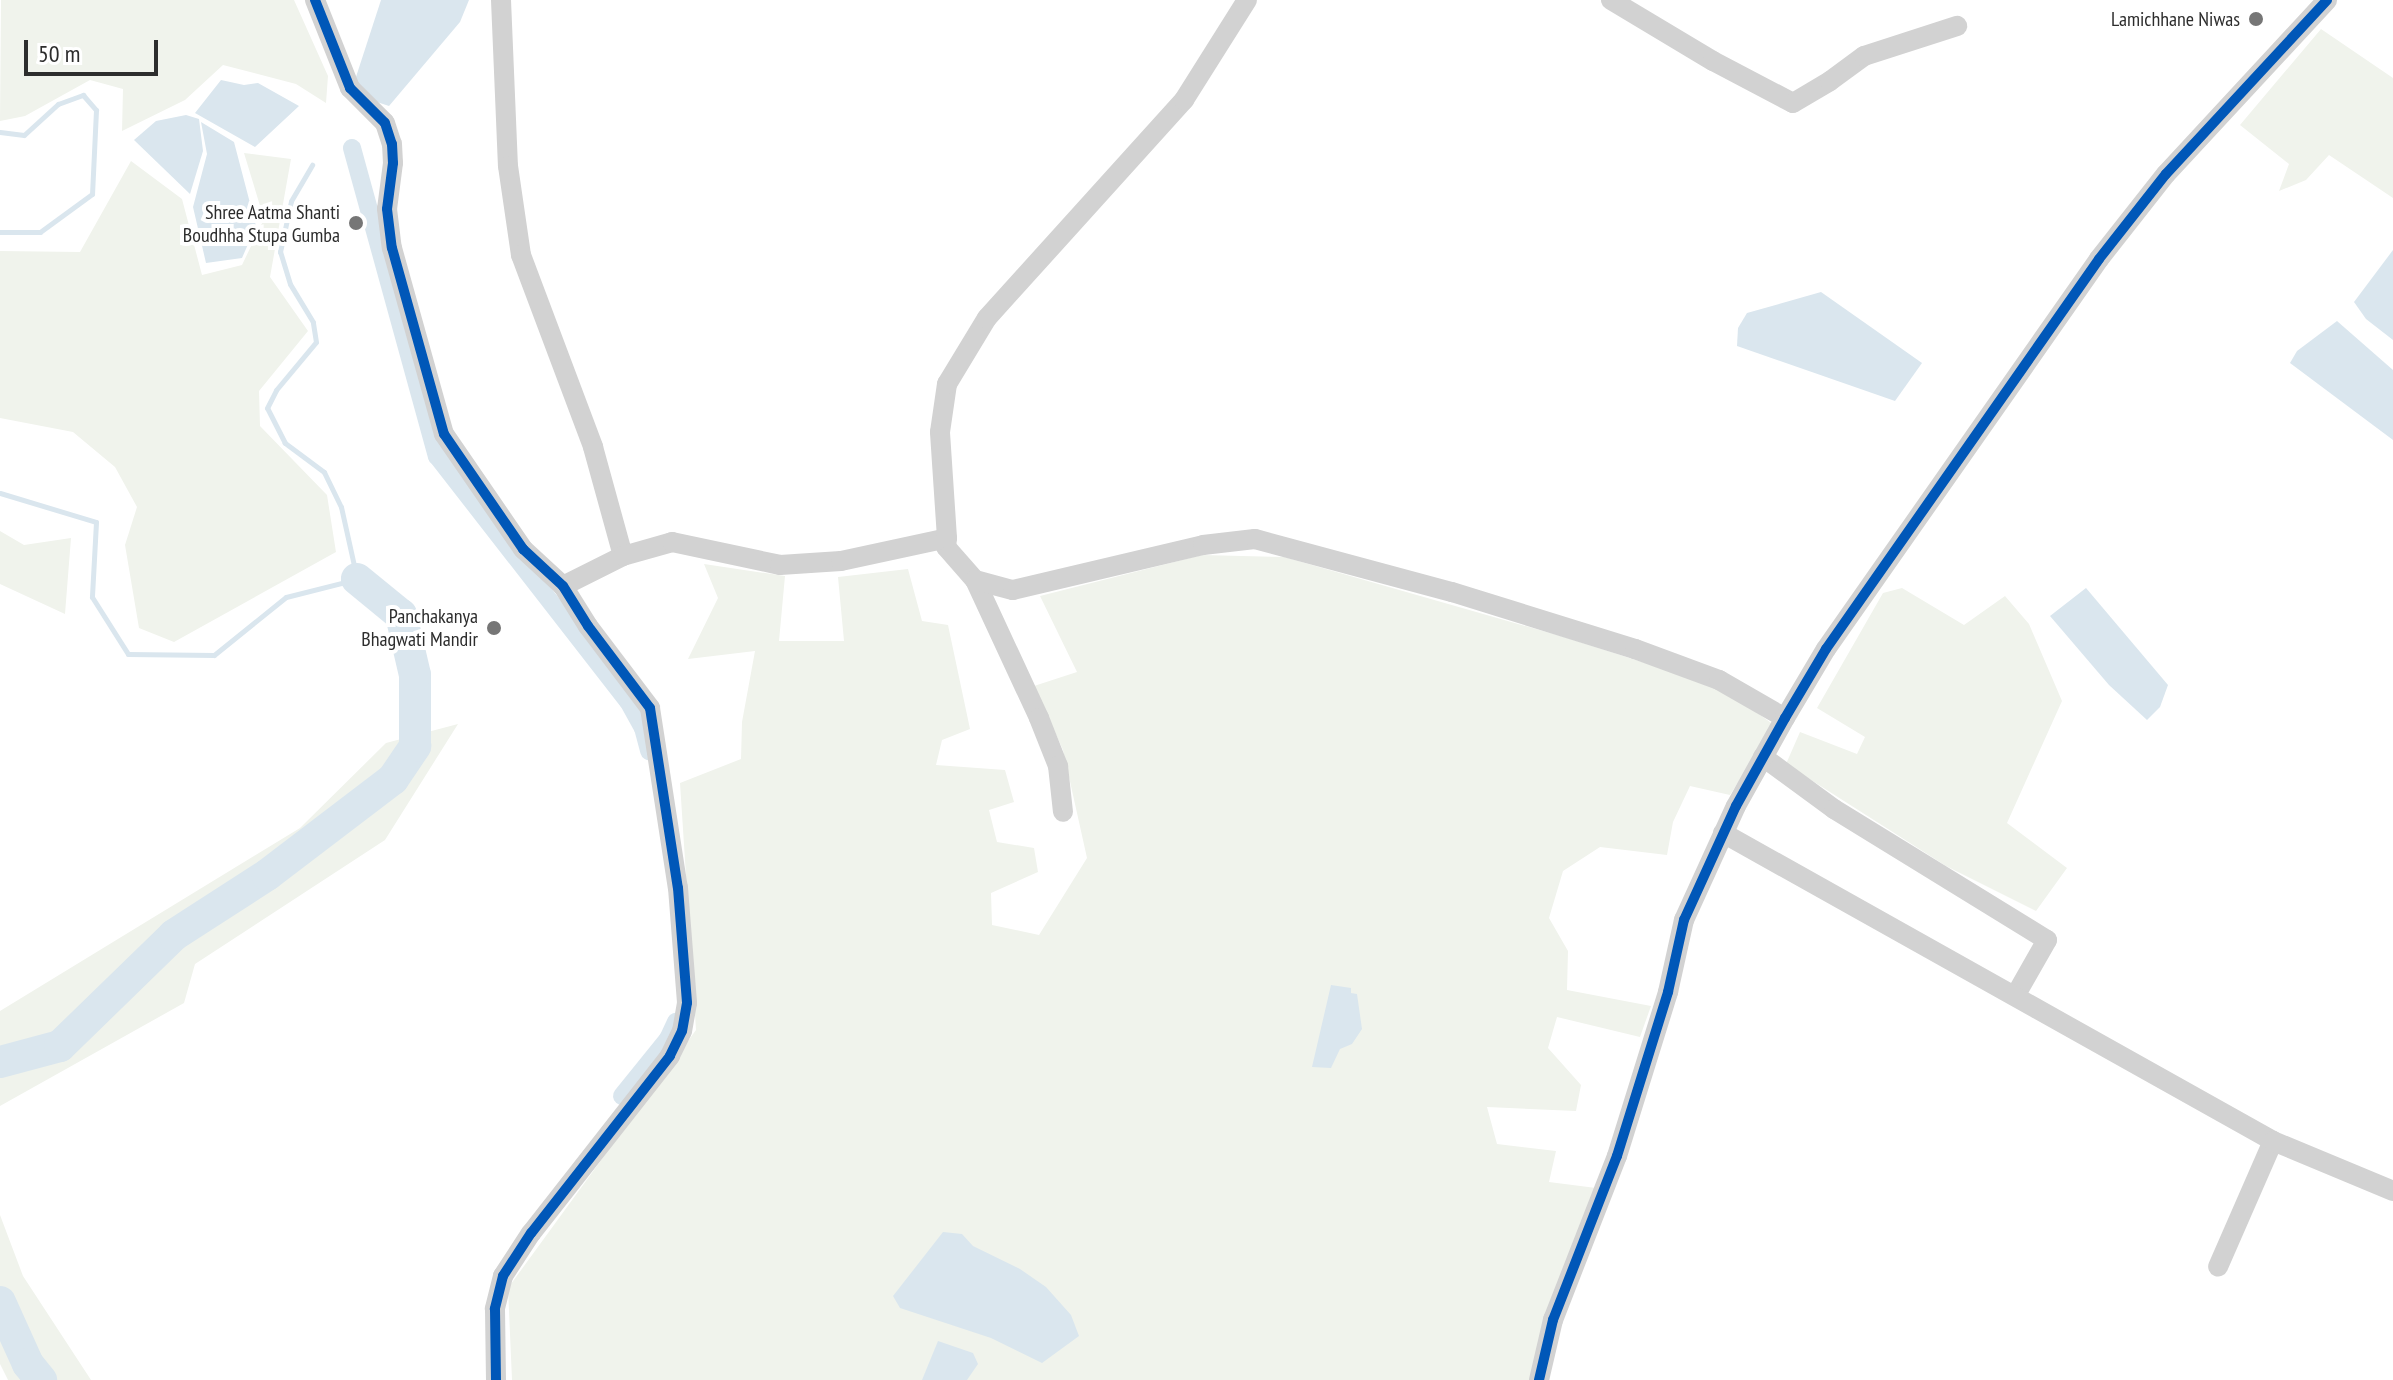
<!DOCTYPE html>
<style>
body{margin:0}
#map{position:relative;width:2393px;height:1380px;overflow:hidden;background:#fff;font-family:"PT Sans Narrow",sans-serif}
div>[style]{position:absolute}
.green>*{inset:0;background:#f0f3ec}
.water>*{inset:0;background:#dae6ee}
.stream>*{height:5px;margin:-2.5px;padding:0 2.5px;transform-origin:2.5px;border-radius:2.5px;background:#dae6ee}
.canal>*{height:18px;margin:-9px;padding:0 9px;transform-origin:9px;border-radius:9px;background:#dae6ee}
.river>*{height:32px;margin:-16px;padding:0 16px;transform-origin:16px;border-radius:16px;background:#dae6ee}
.minor>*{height:20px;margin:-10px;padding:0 10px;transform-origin:10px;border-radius:10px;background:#d2d2d2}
.cycleway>*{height:10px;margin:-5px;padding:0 5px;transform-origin:5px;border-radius:5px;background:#0057b8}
.dots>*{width:22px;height:22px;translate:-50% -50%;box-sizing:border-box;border:4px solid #fff;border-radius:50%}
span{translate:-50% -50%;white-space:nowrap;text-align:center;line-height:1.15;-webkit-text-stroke:8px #fff;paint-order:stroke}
.poi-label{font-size:20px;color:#2d2d2d}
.right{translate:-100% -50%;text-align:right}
.scale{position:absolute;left:24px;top:40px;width:134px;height:36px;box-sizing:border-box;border:4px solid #2d2d2d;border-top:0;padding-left:10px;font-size:24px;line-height:28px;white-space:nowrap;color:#2d2d2d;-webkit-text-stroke:6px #fff;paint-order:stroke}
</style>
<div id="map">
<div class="green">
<i style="clip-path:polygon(1px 0,294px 0,328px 76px,326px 103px,296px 84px,223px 65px,185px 100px,122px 131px,123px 89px,90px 80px,25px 116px,0 121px)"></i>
<i style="clip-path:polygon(2321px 29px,2393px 78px,2393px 198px,2329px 155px,2306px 180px,2279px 191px,2289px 164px,2240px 125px)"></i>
<i style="clip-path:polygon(244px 153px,291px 159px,270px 277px,308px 331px,259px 391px,260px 426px,327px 495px,336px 552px,174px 642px,139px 628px,125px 545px,137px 507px,115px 467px,73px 432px,0 418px,0 251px,80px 252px,131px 161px,182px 199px,202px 275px,242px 265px,264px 219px)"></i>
<i style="clip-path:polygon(0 531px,24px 545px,71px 538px,65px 614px,0 584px)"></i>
<i style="clip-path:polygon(1202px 555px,1284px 557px,1564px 637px,1723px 688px,1774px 725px,1730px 795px,1690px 786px,1673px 822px,1667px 855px,1600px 847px,1563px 871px,1549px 918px,1568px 951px,1567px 990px,1651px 1006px,1640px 1037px,1557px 1017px,1548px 1048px,1581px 1085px,1576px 1111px,1487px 1107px,1497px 1144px,1556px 1151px,1549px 1182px,1596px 1188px,1532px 1380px,512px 1380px,508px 1288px,696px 1030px,680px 783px,741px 759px,742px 722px,755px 651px,688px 659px,718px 598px,704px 564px,785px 576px,779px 641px,844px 641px,838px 577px,908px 569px,922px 621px,948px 625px,970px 729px,942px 740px,936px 765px,1005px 770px,1014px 802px,989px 810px,997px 842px,1034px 848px,1038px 872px,991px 893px,992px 925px,1039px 935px,1087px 858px,1063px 750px,1034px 686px,1077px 672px,1040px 596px)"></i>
<i style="clip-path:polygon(1902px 588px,1964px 625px,2005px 596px,2029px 624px,2062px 701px,2007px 823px,2067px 868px,2036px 911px,1946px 866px,1786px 764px,1800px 732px,1857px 754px,1865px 737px,1817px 708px,1883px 593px)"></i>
<i style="clip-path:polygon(458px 724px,385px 840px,195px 964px,184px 1003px,0 1106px,0 1011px,300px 828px,386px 743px)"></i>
<i style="clip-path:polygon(0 1215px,23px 1276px,91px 1380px,8px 1380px,0 1364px)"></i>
</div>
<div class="water">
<i style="clip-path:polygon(381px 0,469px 0,460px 22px,389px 106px,374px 101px,355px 80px)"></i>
<i style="clip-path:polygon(221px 80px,244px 85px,258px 83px,299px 106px,255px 147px,195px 113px)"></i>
<i style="clip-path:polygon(186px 115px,199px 119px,203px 151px,190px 194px,134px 140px,156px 121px)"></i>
<i style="clip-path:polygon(201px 122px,234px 142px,256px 226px,242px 258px,206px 263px,193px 207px,207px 154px)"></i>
<i style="clip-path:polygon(2393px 250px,2393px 340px,2366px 319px,2354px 302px)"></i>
<i style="clip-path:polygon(1821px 292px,1922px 363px,1895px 401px,1737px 346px,1738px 328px,1747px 313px)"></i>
<i style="clip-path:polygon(2337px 321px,2393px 370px,2393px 440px,2290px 363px,2297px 351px)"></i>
<i style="clip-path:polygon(2086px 588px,2168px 685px,2160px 707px,2147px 720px,2109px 685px,2050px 616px)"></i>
<i style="clip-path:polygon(1331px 985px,1351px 988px,1351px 993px,1357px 994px,1362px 1029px,1352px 1044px,1340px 1049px,1331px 1068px,1312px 1067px)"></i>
<i style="clip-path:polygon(943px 1232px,962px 1234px,973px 1246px,1020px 1269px,1046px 1287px,1071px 1315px,1079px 1336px,1042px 1363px,991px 1338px,900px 1308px,893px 1296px)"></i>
<i style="clip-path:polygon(938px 1341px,973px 1353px,978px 1364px,967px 1380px,922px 1380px)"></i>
</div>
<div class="stream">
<i style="left:0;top:132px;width:24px;rotate:7deg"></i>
<i style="left:24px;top:135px;width:46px;rotate:-42.4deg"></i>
<i style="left:58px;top:104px;width:27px;rotate:-20deg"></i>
<i style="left:83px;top:95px;width:20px;rotate:49deg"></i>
<i style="left:96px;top:110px;width:84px;rotate:92.7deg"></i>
<i style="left:92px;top:194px;width:64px;rotate:143.8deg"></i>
<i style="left:40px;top:232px;width:40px;rotate:180deg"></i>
<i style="left:0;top:493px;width:100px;rotate:16.8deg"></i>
<i style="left:96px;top:522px;width:75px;rotate:93.1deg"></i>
<i style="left:92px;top:597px;width:67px;rotate:57.7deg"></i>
<i style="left:128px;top:654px;width:86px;rotate:0.7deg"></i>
<i style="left:214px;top:655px;width:92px;rotate:-38.9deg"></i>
<i style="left:286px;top:597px;width:73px;rotate:-14.2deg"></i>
<i style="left:357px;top:579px;width:74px;rotate:-102.5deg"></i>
<i style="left:341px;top:507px;width:39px;rotate:-116deg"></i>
<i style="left:324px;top:472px;width:49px;rotate:-143.4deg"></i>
<i style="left:285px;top:443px;width:39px;rotate:-117deg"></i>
<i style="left:267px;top:408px;width:20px;rotate:-63deg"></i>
<i style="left:276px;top:390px;width:62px;rotate:-50.2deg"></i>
<i style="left:316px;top:342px;width:20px;rotate:-99deg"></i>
<i style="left:313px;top:322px;width:44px;rotate:-121.2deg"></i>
<i style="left:290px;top:284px;width:34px;rotate:-107deg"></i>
<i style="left:280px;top:252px;width:52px;rotate:-77.8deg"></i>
<i style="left:291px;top:201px;width:42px;rotate:-59.7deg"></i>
</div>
<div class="canal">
<i style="left:352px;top:148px;width:320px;rotate:74.6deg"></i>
<i style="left:437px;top:456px;width:311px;rotate:52.1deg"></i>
<i style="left:628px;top:701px;width:31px;rotate:61deg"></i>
<i style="left:643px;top:728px;width:24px;rotate:75deg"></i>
<i style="left:622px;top:1096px;width:73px;rotate:-51.1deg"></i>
<i style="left:668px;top:1039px;width:19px;rotate:-65deg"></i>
</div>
<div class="river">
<i style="left:0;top:1062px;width:62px;rotate:-14.9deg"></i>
<i style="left:60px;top:1046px;width:159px;rotate:-44.2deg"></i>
<i style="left:174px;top:935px;width:111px;rotate:-32.8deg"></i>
<i style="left:267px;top:875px;width:158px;rotate:-37.3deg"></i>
<i style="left:393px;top:779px;width:40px;rotate:-56deg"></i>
<i style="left:415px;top:746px;width:71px;rotate:-90deg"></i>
<i style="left:415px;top:675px;width:62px;rotate:-103.1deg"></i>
<i style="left:401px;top:615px;width:57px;rotate:-140.7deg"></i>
<i style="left:0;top:1302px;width:68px;rotate:65.7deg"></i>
<i style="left:28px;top:1364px;width:21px;rotate:51deg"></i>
</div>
<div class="minor">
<i style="left:315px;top:0;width:95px;rotate:68.3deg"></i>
<i style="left:350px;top:88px;width:49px;rotate:45deg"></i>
<i style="left:385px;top:123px;width:22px;rotate:72deg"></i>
<i style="left:392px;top:144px;width:19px;rotate:87deg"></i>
<i style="left:393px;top:163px;width:46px;rotate:97.4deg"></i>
<i style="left:387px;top:209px;width:39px;rotate:83deg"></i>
<i style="left:392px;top:248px;width:193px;rotate:74.4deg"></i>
<i style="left:444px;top:434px;width:140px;rotate:55.5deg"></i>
<i style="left:523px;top:549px;width:54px;rotate:42.8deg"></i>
<i style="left:563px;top:586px;width:47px;rotate:58deg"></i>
<i style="left:588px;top:626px;width:103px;rotate:52.9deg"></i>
<i style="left:650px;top:708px;width:182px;rotate:81.2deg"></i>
<i style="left:678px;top:888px;width:115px;rotate:85.5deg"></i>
<i style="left:687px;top:1003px;width:28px;rotate:100deg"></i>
<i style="left:682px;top:1031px;width:28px;rotate:116deg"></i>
<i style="left:670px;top:1056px;width:225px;rotate:128.1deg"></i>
<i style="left:531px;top:1233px;width:51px;rotate:123.1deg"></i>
<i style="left:503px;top:1276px;width:34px;rotate:104deg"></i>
<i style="left:495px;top:1309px;width:71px;rotate:89.2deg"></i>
<i style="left:501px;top:0;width:166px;rotate:87.6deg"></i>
<i style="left:508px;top:166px;width:90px;rotate:81.7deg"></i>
<i style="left:521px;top:255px;width:205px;rotate:69.4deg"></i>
<i style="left:593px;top:447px;width:113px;rotate:74.6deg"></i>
<i style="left:1611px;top:0;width:119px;rotate:30.9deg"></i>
<i style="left:1713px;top:61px;width:90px;rotate:27.7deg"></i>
<i style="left:1793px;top:103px;width:43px;rotate:-30.7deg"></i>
<i style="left:1830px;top:81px;width:42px;rotate:-36.3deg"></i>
<i style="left:1864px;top:56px;width:98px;rotate:-17.9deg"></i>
<i style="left:947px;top:538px;width:9px;rotate:96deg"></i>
<i style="left:946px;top:547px;width:44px;rotate:48.7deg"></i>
<i style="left:975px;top:580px;width:152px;rotate:65.1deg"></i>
<i style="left:1039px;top:718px;width:52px;rotate:68.4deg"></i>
<i style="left:1058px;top:766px;width:46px;rotate:83.8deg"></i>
<i style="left:975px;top:580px;width:39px;rotate:15deg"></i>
<i style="left:1013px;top:590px;width:195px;rotate:-13.3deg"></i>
<i style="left:1203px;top:545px;width:52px;rotate:-6.6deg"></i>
<i style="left:1255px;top:539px;width:204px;rotate:15.1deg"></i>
<i style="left:1452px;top:592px;width:192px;rotate:17.3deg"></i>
<i style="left:1635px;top:649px;width:90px;rotate:20.3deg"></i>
<i style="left:1719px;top:680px;width:76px;rotate:29.9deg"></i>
<i style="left:563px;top:586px;width:67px;rotate:-26.6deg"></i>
<i style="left:623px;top:556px;width:51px;rotate:-15.9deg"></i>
<i style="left:672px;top:542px;width:110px;rotate:12deg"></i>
<i style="left:780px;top:565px;width:61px;rotate:-3.8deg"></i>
<i style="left:841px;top:561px;width:108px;rotate:-12.2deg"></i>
<i style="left:947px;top:538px;width:106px;rotate:-93.8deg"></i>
<i style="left:940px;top:432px;width:49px;rotate:-81.7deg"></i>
<i style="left:947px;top:384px;width:77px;rotate:-58.8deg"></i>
<i style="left:987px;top:318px;width:294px;rotate:-47.9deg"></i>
<i style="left:1184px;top:100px;width:118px;rotate:-57.8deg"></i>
<i style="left:1763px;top:757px;width:88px;rotate:36.2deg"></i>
<i style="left:1834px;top:809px;width:250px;rotate:31.6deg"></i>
<i style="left:2047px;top:940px;width:64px;rotate:119.7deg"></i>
<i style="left:1723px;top:833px;width:630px;rotate:29.25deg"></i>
<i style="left:2273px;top:1141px;width:137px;rotate:113.6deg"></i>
<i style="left:2273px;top:1141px;width:130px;rotate:22.6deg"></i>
<i style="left:1539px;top:1380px;width:62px;rotate:-76.9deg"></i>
<i style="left:1553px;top:1320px;width:176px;rotate:-68.7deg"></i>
<i style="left:1617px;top:1156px;width:172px;rotate:-72.7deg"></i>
<i style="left:1668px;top:992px;width:74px;rotate:-77.5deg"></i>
<i style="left:1684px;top:920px;width:125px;rotate:-65.5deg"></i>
<i style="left:1736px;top:806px;width:101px;rotate:-60.9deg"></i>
<i style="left:1785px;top:718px;width:80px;rotate:-59.3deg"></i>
<i style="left:1826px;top:649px;width:476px;rotate:-55deg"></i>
<i style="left:2099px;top:259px;width:108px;rotate:-51.8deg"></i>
<i style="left:2166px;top:174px;width:237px;rotate:-47.2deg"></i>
</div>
<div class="cycleway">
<i style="left:315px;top:0;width:95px;rotate:68.3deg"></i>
<i style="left:350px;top:88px;width:49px;rotate:45deg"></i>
<i style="left:385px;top:123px;width:22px;rotate:72deg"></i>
<i style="left:392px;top:144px;width:19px;rotate:87deg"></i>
<i style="left:393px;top:163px;width:46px;rotate:97.4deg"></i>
<i style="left:387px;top:209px;width:39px;rotate:83deg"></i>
<i style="left:392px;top:248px;width:193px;rotate:74.4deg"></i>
<i style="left:444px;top:434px;width:140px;rotate:55.5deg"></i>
<i style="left:523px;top:549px;width:54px;rotate:42.8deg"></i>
<i style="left:563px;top:586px;width:47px;rotate:58deg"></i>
<i style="left:588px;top:626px;width:103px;rotate:52.9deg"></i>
<i style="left:650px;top:708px;width:182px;rotate:81.2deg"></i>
<i style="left:678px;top:888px;width:115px;rotate:85.5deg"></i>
<i style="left:687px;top:1003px;width:28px;rotate:100deg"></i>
<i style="left:682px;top:1031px;width:28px;rotate:116deg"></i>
<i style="left:670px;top:1056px;width:225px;rotate:128.1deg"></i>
<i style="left:531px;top:1233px;width:51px;rotate:123.1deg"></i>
<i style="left:503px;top:1276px;width:34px;rotate:104deg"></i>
<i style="left:495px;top:1309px;width:71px;rotate:89.2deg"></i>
<i style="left:1539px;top:1380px;width:62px;rotate:-76.9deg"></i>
<i style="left:1553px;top:1320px;width:176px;rotate:-68.7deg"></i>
<i style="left:1617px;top:1156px;width:172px;rotate:-72.7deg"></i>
<i style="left:1668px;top:992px;width:74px;rotate:-77.5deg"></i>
<i style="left:1684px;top:920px;width:125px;rotate:-65.5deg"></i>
<i style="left:1736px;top:806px;width:101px;rotate:-60.9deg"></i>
<i style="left:1785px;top:718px;width:80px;rotate:-59.3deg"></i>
<i style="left:1826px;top:649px;width:476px;rotate:-55deg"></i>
<i style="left:2099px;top:259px;width:108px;rotate:-51.8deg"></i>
<i style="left:2166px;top:174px;width:237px;rotate:-47.2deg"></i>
</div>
<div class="dots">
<i style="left:2256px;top:19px;background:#767676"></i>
<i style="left:356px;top:223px;background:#767676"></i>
<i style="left:494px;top:628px;background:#767676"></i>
</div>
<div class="poi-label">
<span class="right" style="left:2240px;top:19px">Lamichhane Niwas</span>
<span class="right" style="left:340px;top:224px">Shree Aatma Shanti<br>Boudhha Stupa Gumba</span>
<span class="right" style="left:478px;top:628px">Panchakanya<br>Bhagwati Mandir</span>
</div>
<div class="scale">50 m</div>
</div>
